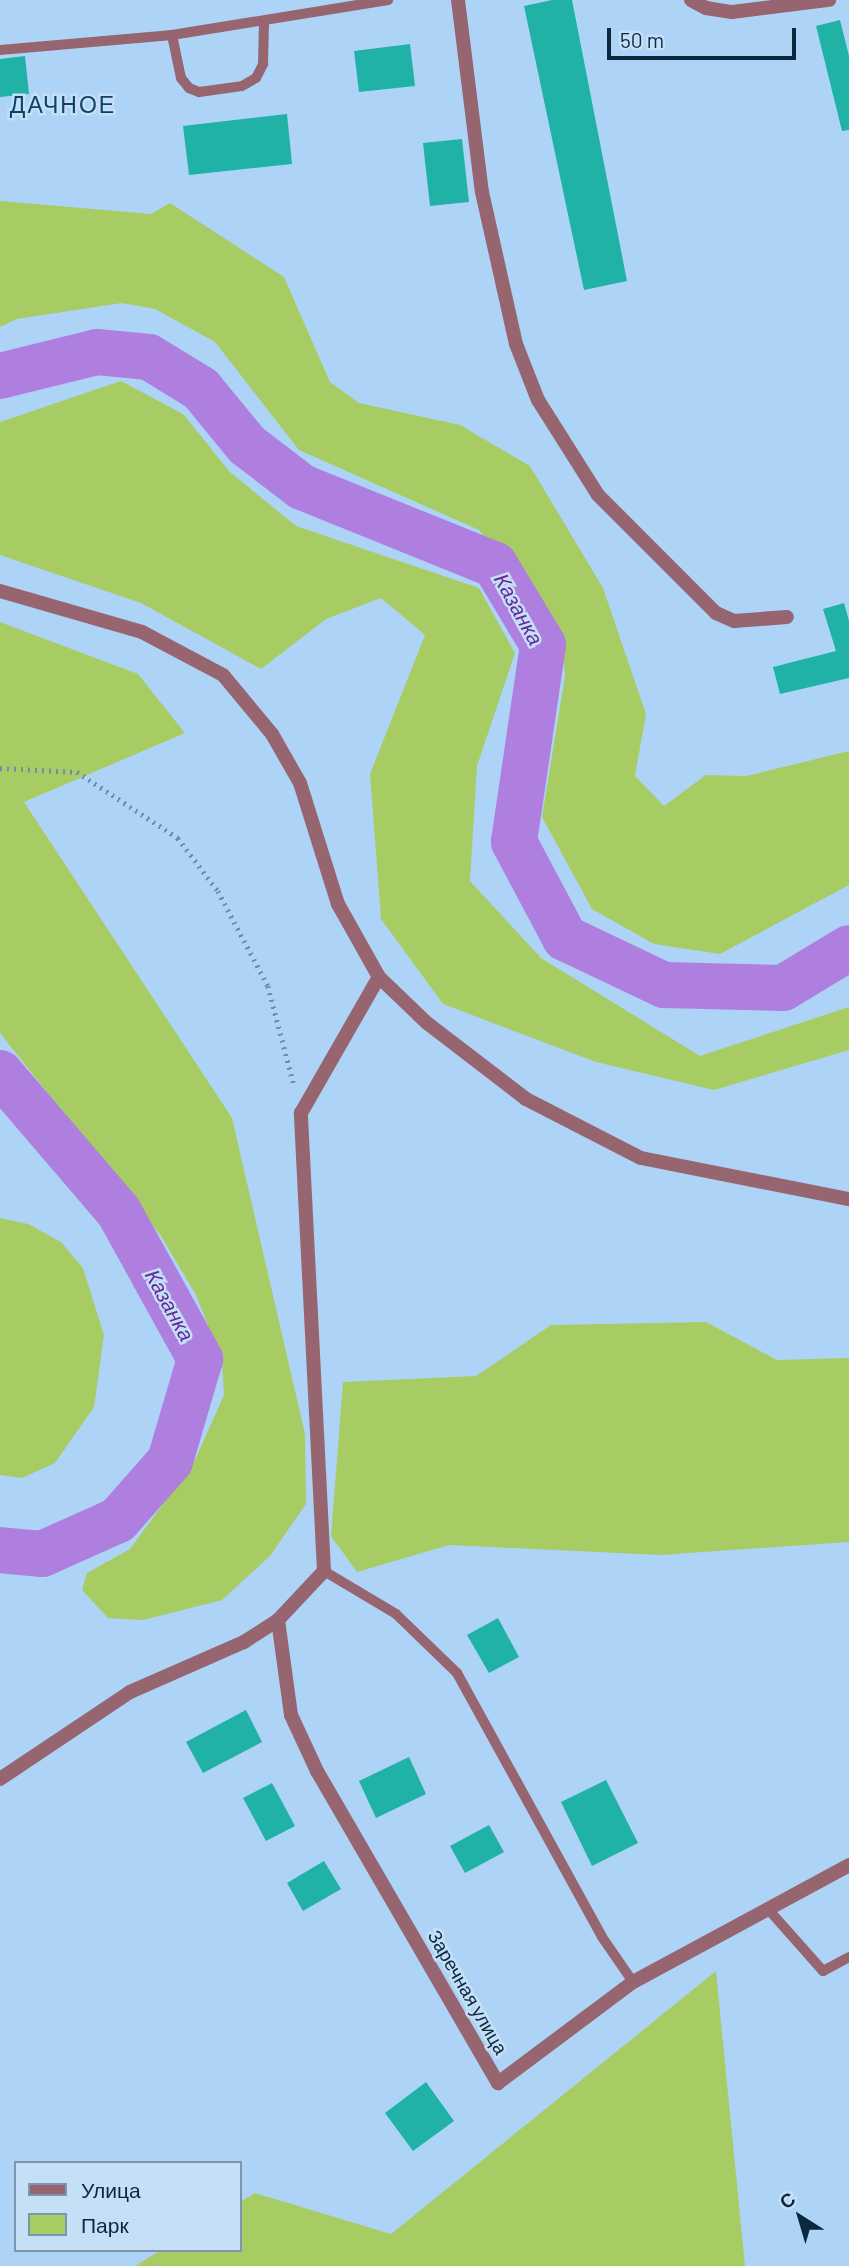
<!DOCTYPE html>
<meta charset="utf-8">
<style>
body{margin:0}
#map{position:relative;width:849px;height:2266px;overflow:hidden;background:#add4f6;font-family:Barlow,sans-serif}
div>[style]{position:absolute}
.green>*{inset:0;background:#a8cc64}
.river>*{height:46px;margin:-23px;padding:0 23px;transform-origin:23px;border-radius:23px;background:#ae7fdf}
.building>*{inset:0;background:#20b2a6}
.path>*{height:4.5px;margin-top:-2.25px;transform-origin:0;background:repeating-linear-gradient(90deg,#6c8fac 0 2px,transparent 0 7px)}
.service>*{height:10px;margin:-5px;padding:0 5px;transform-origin:5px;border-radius:5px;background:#976570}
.minor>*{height:14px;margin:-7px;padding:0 7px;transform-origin:7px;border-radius:7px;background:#976570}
.tertiary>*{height:14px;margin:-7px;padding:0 7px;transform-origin:7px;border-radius:7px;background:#976570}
span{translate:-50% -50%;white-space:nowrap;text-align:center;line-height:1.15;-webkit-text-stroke:5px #c5dff7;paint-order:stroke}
.street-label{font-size:19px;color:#0c283e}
.water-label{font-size:21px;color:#672899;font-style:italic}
.quarter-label{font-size:23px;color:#0c4268;letter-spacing:2px}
.legend{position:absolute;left:14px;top:2161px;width:228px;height:91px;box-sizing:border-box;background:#c5dff7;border:2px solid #7b96ad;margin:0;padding:9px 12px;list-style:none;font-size:21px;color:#0c283e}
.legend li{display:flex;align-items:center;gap:14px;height:35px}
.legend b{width:35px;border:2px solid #7b96ad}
.north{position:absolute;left:765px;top:2182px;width:70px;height:70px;-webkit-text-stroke:5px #c5dff7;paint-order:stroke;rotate:323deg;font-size:19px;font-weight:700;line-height:28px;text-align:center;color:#0c283e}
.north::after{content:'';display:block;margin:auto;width:24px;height:32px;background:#0c283e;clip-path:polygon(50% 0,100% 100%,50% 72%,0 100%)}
.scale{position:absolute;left:607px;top:28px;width:189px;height:32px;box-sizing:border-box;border:4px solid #0c283e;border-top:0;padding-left:9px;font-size:21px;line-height:24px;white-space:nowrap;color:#0c283e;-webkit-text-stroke:5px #c5dff7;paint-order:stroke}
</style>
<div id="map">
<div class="green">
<i style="clip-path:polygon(0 201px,151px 214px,170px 203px,284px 277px,330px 382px,359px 403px,460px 425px,530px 466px,603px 588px,646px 714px,635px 776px,664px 806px,706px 775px,746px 776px,849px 751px,849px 885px,720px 954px,654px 944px,592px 909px,542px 817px,565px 676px,562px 640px,545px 609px,479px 530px,299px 450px,215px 342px,155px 309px,122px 303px,17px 319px,0 327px)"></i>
<i style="clip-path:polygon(121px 381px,183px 414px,230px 472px,296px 526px,479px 588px,515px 653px,477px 766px,470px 881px,541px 958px,700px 1056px,849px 1007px,849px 1050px,714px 1090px,596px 1062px,443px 1004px,381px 919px,370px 774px,425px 635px,381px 598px,326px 619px,261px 669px,141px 603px,0 555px,0 422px)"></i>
<i style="clip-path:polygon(0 622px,138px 674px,185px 733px,24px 802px,232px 1118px,305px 1434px,306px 1504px,270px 1556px,222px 1600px,143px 1620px,108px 1618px,82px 1590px,87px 1573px,130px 1549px,195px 1460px,224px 1395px,222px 1361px,196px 1295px,161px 1236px,0 1033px)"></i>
<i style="clip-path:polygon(0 1218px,28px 1224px,61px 1242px,83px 1268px,104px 1335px,94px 1407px,55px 1463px,22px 1478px,0 1475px)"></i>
<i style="clip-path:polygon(706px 1322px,777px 1360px,849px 1358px,849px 1542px,660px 1555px,449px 1545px,357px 1572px,331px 1536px,343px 1382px,476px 1376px,551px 1325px)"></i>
<i style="clip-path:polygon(716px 1971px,745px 2266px,135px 2266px,161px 2250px,240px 2250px,240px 2202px,255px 2193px,391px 2234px)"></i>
</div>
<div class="river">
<i style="left:0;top:376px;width:100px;rotate:-13.9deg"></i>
<i style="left:97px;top:352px;width:52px;rotate:5.5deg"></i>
<i style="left:149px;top:357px;width:61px;rotate:31.6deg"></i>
<i style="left:201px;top:389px;width:72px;rotate:50.6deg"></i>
<i style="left:247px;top:445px;width:69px;rotate:37.4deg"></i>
<i style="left:302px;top:487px;width:208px;rotate:22deg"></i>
<i style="left:495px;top:565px;width:93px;rotate:59deg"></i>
<i style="left:543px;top:645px;width:199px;rotate:98.4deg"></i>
<i style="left:514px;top:842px;width:109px;rotate:62deg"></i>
<i style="left:565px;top:938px;width:110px;rotate:25.4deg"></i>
<i style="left:664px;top:985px;width:119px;rotate:1.4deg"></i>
<i style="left:783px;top:988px;width:77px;rotate:-31.2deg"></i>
<i style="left:0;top:1073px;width:183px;rotate:49.4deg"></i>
<i style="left:119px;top:1212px;width:168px;rotate:61.1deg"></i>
<i style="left:200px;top:1359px;width:106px;rotate:106.4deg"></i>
<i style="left:170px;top:1461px;width:79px;rotate:131.4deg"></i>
<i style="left:118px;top:1520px;width:83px;rotate:155.9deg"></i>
<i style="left:42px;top:1554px;width:42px;rotate:-174.6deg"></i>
</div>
<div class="building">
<i style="clip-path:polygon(552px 0,572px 0,627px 281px,584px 290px,524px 6px)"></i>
<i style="clip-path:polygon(840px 20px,849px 56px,849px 130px,842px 131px,816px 26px)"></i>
<i style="clip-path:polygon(410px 44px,415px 86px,359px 92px,354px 51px)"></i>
<i style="clip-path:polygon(25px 56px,29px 94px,0 97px,0 59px)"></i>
<i style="clip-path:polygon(287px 114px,292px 164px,189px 175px,183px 126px)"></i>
<i style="clip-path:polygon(462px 139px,469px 202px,430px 206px,423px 143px)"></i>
<i style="clip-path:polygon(844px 603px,849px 621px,849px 678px,780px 694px,773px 667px,836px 651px,823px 609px)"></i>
<i style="clip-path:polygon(498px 1618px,519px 1657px,489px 1673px,467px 1635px)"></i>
<i style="clip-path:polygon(246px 1710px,262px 1742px,203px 1773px,186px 1742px)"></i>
<i style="clip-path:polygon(409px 1757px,426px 1794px,376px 1818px,359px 1781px)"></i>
<i style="clip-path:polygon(606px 1780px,638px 1843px,592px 1866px,561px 1802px)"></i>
<i style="clip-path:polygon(272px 1783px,295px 1826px,266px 1841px,243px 1798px)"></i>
<i style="clip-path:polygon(489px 1825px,504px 1852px,465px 1873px,450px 1846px)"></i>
<i style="clip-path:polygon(324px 1861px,341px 1889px,303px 1911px,287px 1883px)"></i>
<i style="clip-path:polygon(426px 2082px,454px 2121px,413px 2151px,385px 2113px)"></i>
</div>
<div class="path">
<i style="left:0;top:768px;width:77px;rotate:3deg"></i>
<i style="left:77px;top:772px;width:121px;rotate:33.2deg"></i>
<i style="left:178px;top:838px;width:66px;rotate:53deg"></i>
<i style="left:218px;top:891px;width:107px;rotate:62.2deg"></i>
<i style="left:268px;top:986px;width:102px;rotate:75.3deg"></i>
</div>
<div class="service">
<i style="left:172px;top:35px;width:44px;rotate:78.2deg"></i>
<i style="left:181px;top:78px;width:13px;rotate:51deg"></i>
<i style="left:189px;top:88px;width:11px;rotate:22deg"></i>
<i style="left:199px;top:92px;width:43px;rotate:-7.9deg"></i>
<i style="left:242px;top:86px;width:16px;rotate:-30deg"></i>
<i style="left:256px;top:78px;width:16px;rotate:-63deg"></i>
<i style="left:263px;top:64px;width:41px;rotate:-88.6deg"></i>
<i style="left:0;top:50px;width:173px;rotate:-5deg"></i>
<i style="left:172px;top:35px;width:219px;rotate:-9.2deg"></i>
<i style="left:324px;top:1571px;width:84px;rotate:30.8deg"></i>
<i style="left:396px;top:1614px;width:85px;rotate:44deg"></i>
<i style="left:457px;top:1673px;width:301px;rotate:61.2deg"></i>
<i style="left:602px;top:1937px;width:55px;rotate:55.4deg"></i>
<i style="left:768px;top:1909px;width:83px;rotate:48.4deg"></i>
<i style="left:823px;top:1971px;width:30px;rotate:-28deg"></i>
</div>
<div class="minor">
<i style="left:458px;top:0;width:193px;rotate:82.9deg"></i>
<i style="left:482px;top:192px;width:156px;rotate:77.4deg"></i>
<i style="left:516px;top:344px;width:60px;rotate:68.6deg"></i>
<i style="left:538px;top:400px;width:112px;rotate:57.7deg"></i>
<i style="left:598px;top:495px;width:167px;rotate:45deg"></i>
<i style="left:716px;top:613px;width:20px;rotate:24deg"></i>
<i style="left:734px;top:621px;width:53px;rotate:-4.3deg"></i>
<i style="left:691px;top:0;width:17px;rotate:28deg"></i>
<i style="left:706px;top:8px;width:26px;rotate:9deg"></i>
<i style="left:732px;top:12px;width:98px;rotate:-7.1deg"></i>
<i style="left:278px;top:1620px;width:96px;rotate:82.2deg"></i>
<i style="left:291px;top:1715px;width:62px;rotate:65.1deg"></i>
<i style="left:317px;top:1771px;width:361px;rotate:59.9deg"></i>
<i style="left:498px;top:2083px;width:169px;rotate:-36.8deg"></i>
<i style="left:633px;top:1982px;width:246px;rotate:-28.4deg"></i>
<i style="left:0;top:1779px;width:156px;rotate:-33.8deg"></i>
<i style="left:130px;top:1692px;width:124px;rotate:-23.7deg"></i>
<i style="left:244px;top:1642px;width:40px;rotate:-32.9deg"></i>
<i style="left:278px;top:1620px;width:67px;rotate:-46.8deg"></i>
<i style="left:324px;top:1571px;width:459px;rotate:-92.9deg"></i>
<i style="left:301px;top:1113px;width:157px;rotate:-60.2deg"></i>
</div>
<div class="tertiary">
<i style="left:0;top:591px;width:148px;rotate:16.1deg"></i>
<i style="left:142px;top:632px;width:92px;rotate:28deg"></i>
<i style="left:223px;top:675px;width:77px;rotate:50.3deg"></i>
<i style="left:272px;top:734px;width:56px;rotate:60.3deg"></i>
<i style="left:300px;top:783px;width:127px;rotate:72.6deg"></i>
<i style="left:338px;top:904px;width:84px;rotate:60.7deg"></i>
<i style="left:379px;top:977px;width:66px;rotate:43.8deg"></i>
<i style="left:427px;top:1023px;width:125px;rotate:37.5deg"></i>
<i style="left:526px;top:1099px;width:129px;rotate:27.2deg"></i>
<i style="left:641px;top:1158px;width:212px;rotate:11.2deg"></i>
</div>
<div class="street-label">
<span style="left:468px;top:1992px;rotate:60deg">Заречная улица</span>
</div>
<div class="water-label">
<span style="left:519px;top:609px;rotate:61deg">Казанка</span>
<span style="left:170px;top:1305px;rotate:61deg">Казанка</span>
</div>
<div class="quarter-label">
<span style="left:63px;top:104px">ДАЧНОЕ</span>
</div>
<ul class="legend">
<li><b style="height:9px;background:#976570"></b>Улица</li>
<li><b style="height:19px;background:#a8cc64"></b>Парк</li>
</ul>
<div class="north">С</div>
<div class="scale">50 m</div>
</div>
